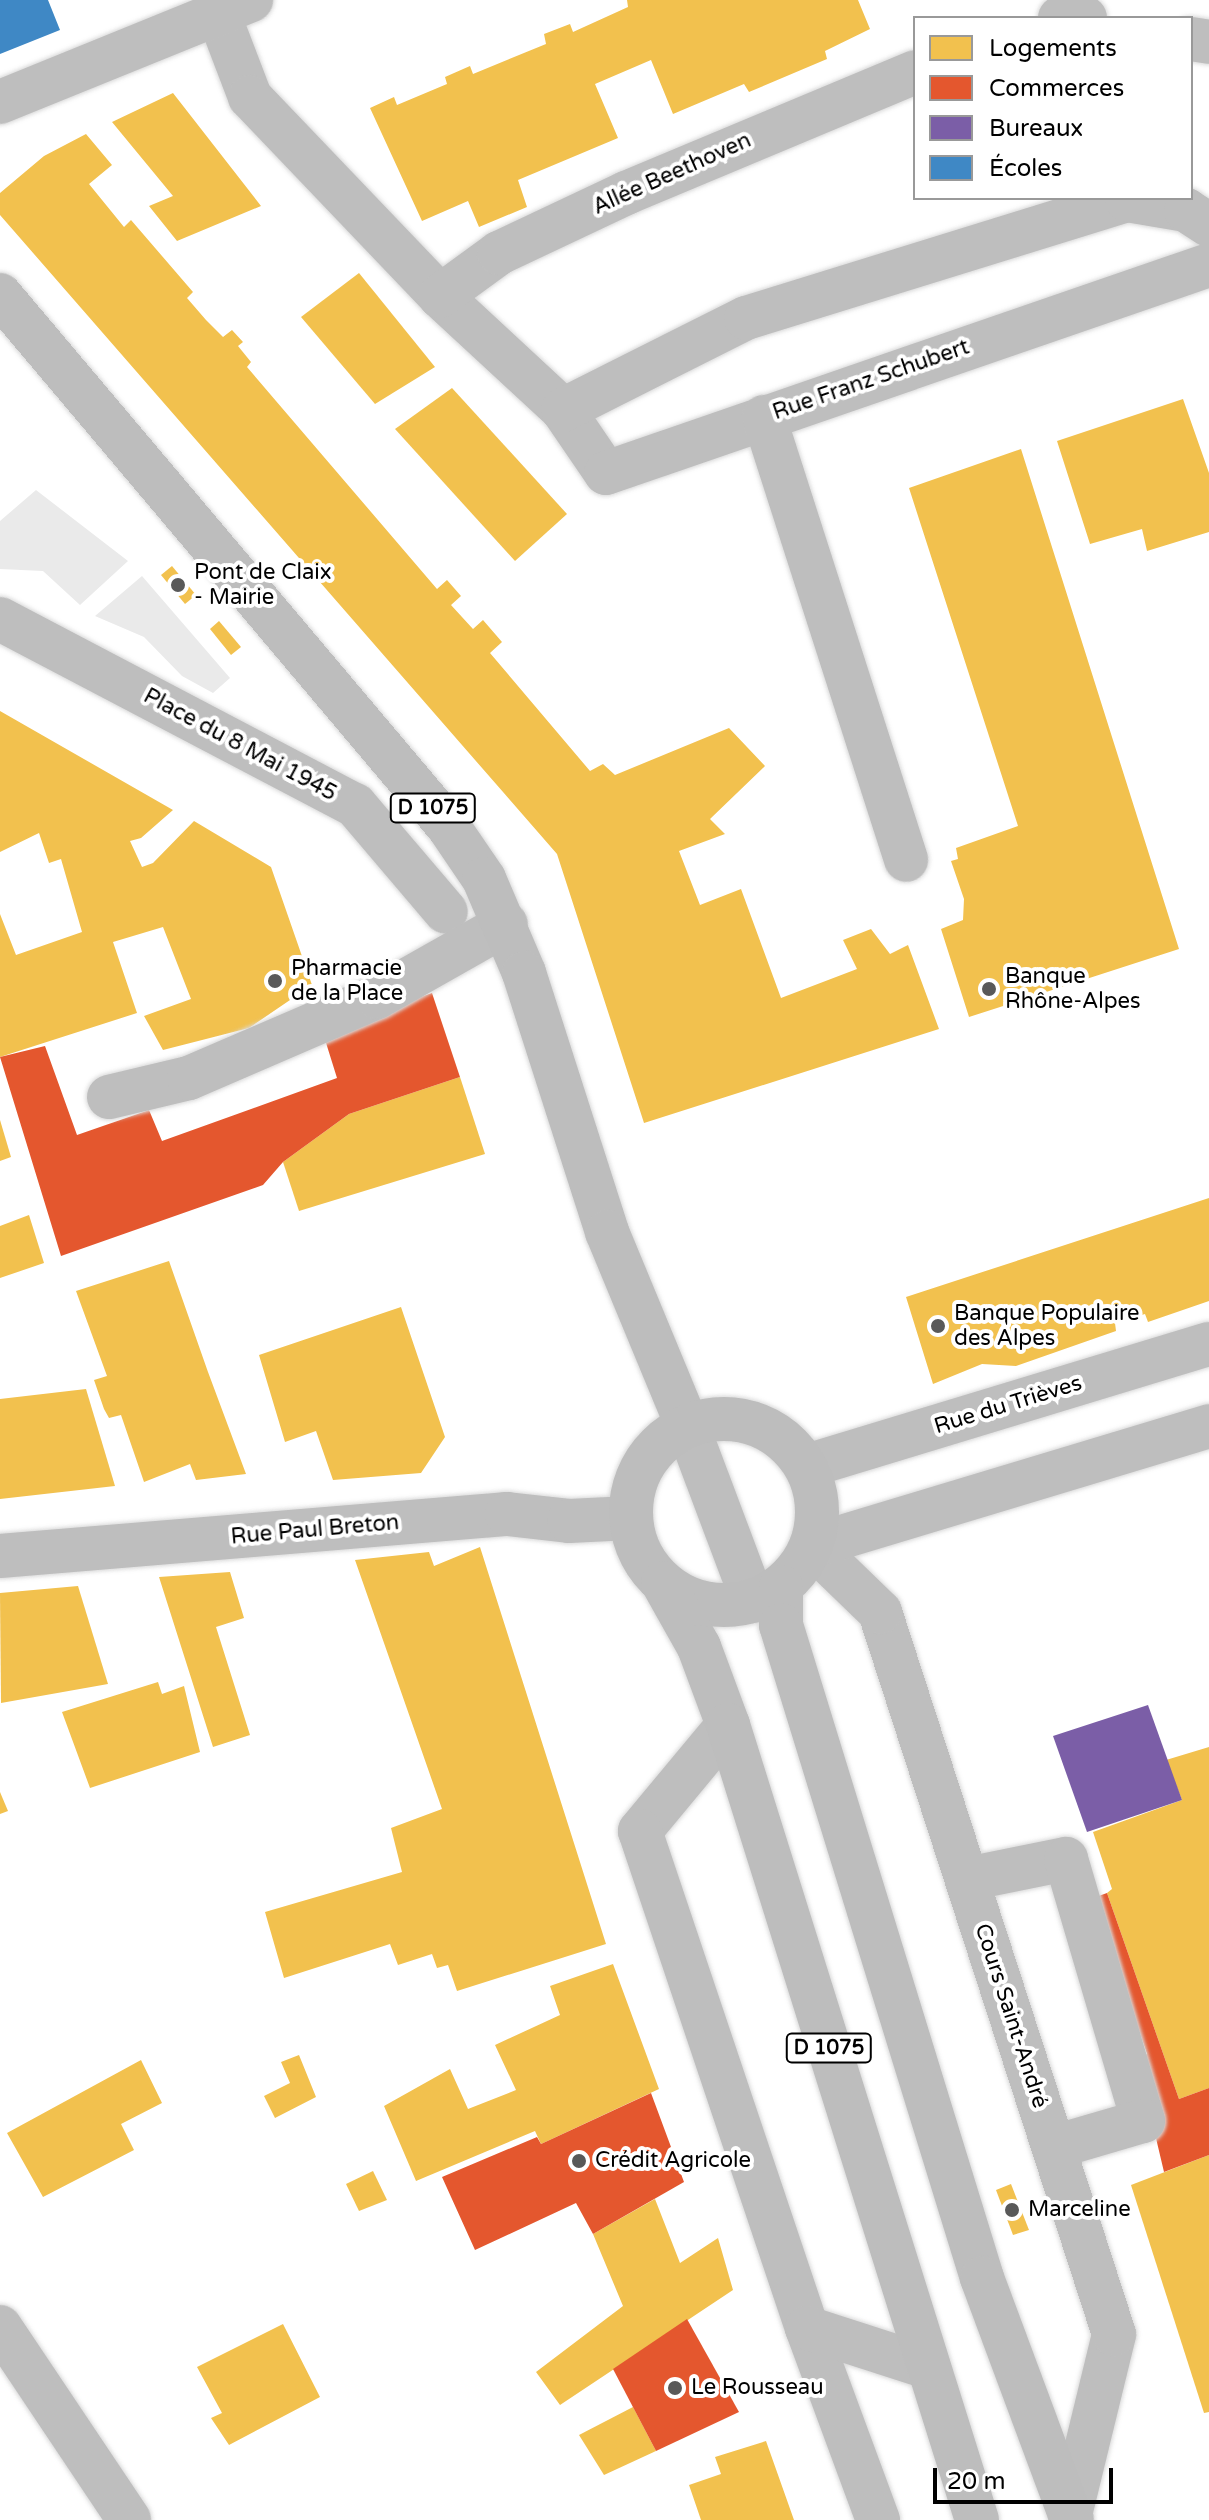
<!DOCTYPE html>
<meta charset="utf-8">
<style>
body{margin:0}
#map{position:relative;width:1209px;height:2520px;overflow:hidden;background:#fff;font-family:"Varela Round",sans-serif}
div>[style]{position:absolute}
.green>*{inset:0;background:#eaeaea}
.homes>*{inset:0;background:#f2c14e}
.shops>*{inset:0;background:#e4572e}
.offices>*{inset:0;background:#7b5ea7}
.schools>*{inset:0;background:#3f88c5}
.roads{filter:drop-shadow(0 0 2px #dbdbdb) drop-shadow(0 0 2px #dbdbdb)}
.minor>*{height:44px;margin:-22px;padding:0 22px;transform-origin:22px;border-radius:22px;background:#bebebe}
.major>*{height:44px;margin:-22px;padding:0 22px;transform-origin:22px;border-radius:22px;background:#bdbdbd}
.major>.ring{margin:-22px;padding:0;box-sizing:content-box;background:none;border:44px solid #bdbdbd;border-radius:50%}
.dots>*{width:22px;height:22px;translate:-50% -50%;box-sizing:border-box;border:4px solid #fff;border-radius:50%}
span{translate:-50% -50%;white-space:nowrap;text-align:center;line-height:1.15;-webkit-text-stroke:8px #fff;paint-order:stroke}
.shield-label span{padding:2px 6px;background:#fff;border:2px solid;border-radius:6px;-webkit-text-stroke-width:0}
.shield-label{font-size:20px;color:#000;font-weight:700}
.street-label{font-size:22px;color:#000}
.poi-label{font-size:22px;color:#000}
.left{translate:0 -50%;text-align:left}
.legend{position:absolute;left:913px;top:16px;width:280px;height:184px;box-sizing:border-box;background:#fff;border:2px solid #999;margin:0;padding:10px 14px;list-style:none;font-size:24px;color:#000}
.legend li{display:flex;align-items:center;gap:16px;height:40px}
.legend b{width:40px;border:2px solid #999}
.scale{position:absolute;left:933px;top:2468px;width:180px;height:36px;box-sizing:border-box;border:4px solid #000;border-top:0;padding-left:10px;font-size:24px;line-height:28px;white-space:nowrap;color:#000;-webkit-text-stroke:6px #fff;paint-order:stroke}
</style>
<div id="map">
<div class="green">
<i style="clip-path:polygon(36px 490px,128px 561px,80px 605px,43px 571px,0 569px,0 521px)"></i>
<i style="clip-path:polygon(142px 576px,230px 678px,213px 693px,182px 676px,144px 637px,95px 616px)"></i>
</div>
<div class="homes">
<i style="clip-path:polygon(627px 0,858px 0,870px 29px,825px 51px,827px 59px,749px 92px,744px 84px,673px 114px,651px 60px,595px 84px,618px 138px,518px 180px,527px 207px,479px 227px,468px 201px,422px 221px,370px 108px,394px 97px,397px 105px,447px 84px,445px 77px,470px 66px,473px 74px,546px 44px,544px 34px,570px 24px,573px 32px,628px 7px)"></i>
<i style="clip-path:polygon(173px 93px,261px 206px,177px 241px,149px 206px,173px 196px,112px 122px)"></i>
<i style="clip-path:polygon(86px 134px,112px 165px,89px 184px,124px 227px,131px 220px,193px 292px,187px 298px,206px 320px,223px 337px,232px 330px,243px 342px,238px 346px,251px 362px,247px 367px,276px 401px,437px 589px,447px 580px,461px 596px,451px 605px,473px 629px,483px 620px,502px 642px,490px 653px,590px 771px,603px 764px,615px 775px,729px 728px,765px 766px,710px 819px,725px 834px,679px 851px,700px 905px,741px 889px,781px 998px,857px 969px,843px 940px,871px 929px,890px 954px,908px 945px,939px 1029px,644px 1123px,557px 854px,0 215px,0 193px,44px 156px)"></i>
<i style="clip-path:polygon(359px 273px,435px 367px,375px 404px,301px 317px)"></i>
<i style="clip-path:polygon(452px 388px,567px 514px,515px 561px,395px 429px)"></i>
<i style="clip-path:polygon(1183px 399px,1209px 473px,1209px 532px,1147px 551px,1142px 529px,1090px 544px,1057px 441px)"></i>
<i style="clip-path:polygon(1021px 449px,1179px 949px,969px 1017px,941px 929px,963px 920px,964px 899px,951px 861px,958px 859px,956px 848px,1018px 826px,909px 488px)"></i>
<i style="clip-path:polygon(172px 566px,196px 595px,185px 604px,161px 575px)"></i>
<i style="clip-path:polygon(219px 621px,241px 647px,231px 655px,210px 629px)"></i>
<i style="clip-path:polygon(0 711px,173px 810px,141px 838px,130px 841px,142px 867px,153px 863px,194px 821px,271px 867px,312px 985px,249px 1028px,163px 1050px,144px 1016px,191px 999px,163px 927px,113px 942px,137px 1013px,0 1057px,0 914px,16px 955px,82px 932px,61px 859px,49px 863px,39px 833px,0 852px)"></i>
<i style="clip-path:polygon(460px 1077px,485px 1154px,299px 1211px,283px 1162px,349px 1114px)"></i>
<i style="clip-path:polygon(0 1120px,11px 1157px,0 1161px)"></i>
<i style="clip-path:polygon(1209px 1198px,1209px 1301px,1148px 1322px,1145px 1314px,1115px 1323px,1116px 1331px,1016px 1366px,982px 1364px,933px 1384px,906px 1297px)"></i>
<i style="clip-path:polygon(29px 1215px,44px 1263px,0 1278px,0 1226px)"></i>
<i style="clip-path:polygon(169px 1261px,208px 1372px,246px 1474px,196px 1480px,190px 1464px,144px 1482px,121px 1415px,109px 1418px,104px 1409px,94px 1380px,107px 1376px,76px 1291px)"></i>
<i style="clip-path:polygon(401px 1307px,445px 1437px,421px 1473px,333px 1480px,316px 1431px,285px 1442px,259px 1355px)"></i>
<i style="clip-path:polygon(86px 1389px,115px 1486px,0 1499px,0 1399px)"></i>
<i style="clip-path:polygon(480px 1547px,606px 1944px,457px 1991px,448px 1965px,437px 1968px,432px 1954px,398px 1965px,390px 1944px,284px 1978px,265px 1912px,402px 1872px,391px 1828px,442px 1809px,355px 1560px,429px 1552px,434px 1566px)"></i>
<i style="clip-path:polygon(230px 1572px,244px 1618px,216px 1627px,250px 1735px,213px 1747px,159px 1577px)"></i>
<i style="clip-path:polygon(78px 1586px,108px 1684px,1px 1703px,0 1593px)"></i>
<i style="clip-path:polygon(158px 1682px,162px 1694px,184px 1686px,200px 1752px,90px 1788px,62px 1712px)"></i>
<i style="clip-path:polygon(1209px 1747px,1209px 2088px,1179px 2099px,1107px 1893px,1112px 1889px,1093px 1832px,1182px 1800px,1166px 1760px)"></i>
<i style="clip-path:polygon(0 1792px,8px 1811px,0 1814px)"></i>
<i style="clip-path:polygon(613px 1964px,659px 2089px,541px 2144px,535px 2131px,416px 2181px,384px 2106px,450px 2069px,468px 2109px,516px 2090px,495px 2045px,560px 2015px,550px 1986px)"></i>
<i style="clip-path:polygon(299px 2055px,316px 2097px,275px 2118px,264px 2096px,290px 2083px,281px 2062px)"></i>
<i style="clip-path:polygon(141px 2060px,162px 2103px,121px 2124px,134px 2150px,43px 2197px,7px 2133px)"></i>
<i style="clip-path:polygon(1209px 2155px,1209px 2412px,1204px 2413px,1131px 2185px)"></i>
<i style="clip-path:polygon(373px 2171px,387px 2200px,359px 2211px,346px 2184px)"></i>
<i style="clip-path:polygon(1011px 2184px,1029px 2230px,1013px 2235px,996px 2190px)"></i>
<i style="clip-path:polygon(655px 2199px,680px 2263px,718px 2238px,733px 2290px,560px 2405px,536px 2372px,623px 2306px,593px 2234px)"></i>
<i style="clip-path:polygon(283px 2324px,320px 2397px,229px 2445px,211px 2418px,222px 2413px,197px 2367px)"></i>
<i style="clip-path:polygon(633px 2407px,656px 2451px,604px 2475px,579px 2435px)"></i>
<i style="clip-path:polygon(766px 2441px,794px 2520px,701px 2520px,689px 2485px,721px 2474px,715px 2457px)"></i>
</div>
<div class="shops">
<i style="clip-path:polygon(432px 993px,460px 1077px,349px 1114px,283px 1162px,263px 1185px,61px 1256px,0 1057px,45px 1046px,77px 1135px,149px 1110px,162px 1141px,337px 1078px,322px 1030px)"></i>
<i style="clip-path:polygon(1107px 1893px,1179px 2099px,1209px 2088px,1209px 2155px,1164px 2172px,1137px 2058px,1147px 2054px,1093px 1898px)"></i>
<i style="clip-path:polygon(651px 2093px,684px 2182px,593px 2234px,576px 2203px,475px 2250px,442px 2177px,537px 2137px,541px 2144px)"></i>
<i style="clip-path:polygon(687px 2319px,739px 2412px,656px 2451px,613px 2369px)"></i>
</div>
<div class="offices">
<i style="clip-path:polygon(1148px 1705px,1182px 1800px,1087px 1832px,1053px 1736px)"></i>
</div>
<div class="schools">
<i style="clip-path:polygon(0 0,48px 0,60px 30px,0 54px)"></i>
</div>
<div class="roads">
<div class="minor">
<i style="left:218px;top:13px;width:90px;rotate:69.1deg"></i>
<i style="left:250px;top:97px;width:275px;rotate:46.3deg"></i>
<i style="left:440px;top:296px;width:168px;rotate:42.8deg"></i>
<i style="left:563px;top:410px;width:76px;rotate:55.7deg"></i>
<i style="left:606px;top:473px;width:638px;rotate:-19.03deg"></i>
<i style="left:1060px;top:18px;width:25px"></i>
<i style="left:1191px;top:39px;width:18px;rotate:9deg"></i>
<i style="left:0;top:102px;width:271px;rotate:-22.1deg"></i>
<i style="left:440px;top:296px;width:73px;rotate:-36.1deg"></i>
<i style="left:499px;top:253px;width:140px;rotate:-25.3deg"></i>
<i style="left:626px;top:193px;width:313px;rotate:-22.7deg"></i>
<i style="left:563px;top:410px;width:205px;rotate:-26.7deg"></i>
<i style="left:746px;top:318px;width:399px;rotate:-17.2deg"></i>
<i style="left:1127px;top:200px;width:60px;rotate:9.6deg"></i>
<i style="left:1186px;top:210px;width:27px;rotate:33deg"></i>
<i style="left:764px;top:417px;width:465px;rotate:72.2deg"></i>
<i style="left:0;top:619px;width:401px;rotate:27.7deg"></i>
<i style="left:355px;top:805px;width:140px;rotate:49.6deg"></i>
<i style="left:109px;top:1097px;width:82px;rotate:-13.4deg"></i>
<i style="left:189px;top:1078px;width:205px;rotate:-23.3deg"></i>
<i style="left:377px;top:997px;width:148px;rotate:-29.5deg"></i>
<i style="left:687px;top:1425px;width:188px;rotate:69.4deg"></i>
<i style="left:807px;top:1466px;width:420px;rotate:-16.9deg"></i>
<i style="left:0;top:1556px;width:509px;rotate:-4.74deg"></i>
<i style="left:507px;top:1514px;width:62px;rotate:6.4deg"></i>
<i style="left:569px;top:1521px;width:61px;rotate:-2.8deg"></i>
<i style="left:728px;top:1725px;width:138px;rotate:129.7deg"></i>
<i style="left:640px;top:1831px;width:524px;rotate:71.43deg"></i>
<i style="left:807px;top:2328px;width:205px;rotate:69.7deg"></i>
<i style="left:967px;top:1879px;width:101px;rotate:-11.4deg"></i>
<i style="left:1066px;top:1859px;width:273px;rotate:73.6deg"></i>
<i style="left:1143px;top:2121px;width:93px;rotate:163.7deg"></i>
<i style="left:0;top:2327px;width:232px;rotate:56.2deg"></i>
<i style="left:807px;top:2328px;width:127px;rotate:17.9deg"></i>
<i style="left:1070px;top:2515px;width:186px;rotate:-76.3deg"></i>
<i style="left:1114px;top:2334px;width:759px;rotate:-107.96deg"></i>
<i style="left:880px;top:1612px;width:95px;rotate:-135.9deg"></i>
<i style="left:812px;top:1546px;width:415px;rotate:-16.8deg"></i>
</div>
<div class="major">
<i style="left:0;top:295px;width:695px;rotate:49.85deg"></i>
<i style="left:448px;top:826px;width:64px;rotate:55.8deg"></i>
<i style="left:484px;top:879px;width:102px;rotate:66.9deg"></i>
<i style="left:524px;top:973px;width:272px;rotate:72.2deg"></i>
<i style="left:607px;top:1232px;width:209px;rotate:67.5deg"></i>
<i class="ring" style="left:631px;top:1419px;width:142px;height:142px"></i>
<i style="left:663px;top:1583px;width:73px;rotate:60.6deg"></i>
<i style="left:699px;top:1647px;width:83px;rotate:69.6deg"></i>
<i style="left:728px;top:1725px;width:833px;rotate:72.61deg"></i>
<i style="left:781px;top:1587px;width:38px;rotate:90deg"></i>
<i style="left:781px;top:1625px;width:683px;rotate:72.89deg"></i>
<i style="left:982px;top:2278px;width:258px;rotate:69.6deg"></i>
</div>
</div>
<div class="dots">
<i style="left:178px;top:585px;background:#595959"></i>
<i style="left:275px;top:981px;background:#595959"></i>
<i style="left:989px;top:989px;background:#595959"></i>
<i style="left:938px;top:1326px;background:#595959"></i>
<i style="left:579px;top:2161px;background:#595959"></i>
<i style="left:1012px;top:2210px;background:#595959"></i>
<i style="left:675px;top:2388px;background:#595959"></i>
</div>
<div class="shield-label">
<span style="left:433px;top:808px">D 1075</span>
<span style="left:829px;top:2048px">D 1075</span>
</div>
<div class="street-label">
<span style="left:672px;top:174px;rotate:-24deg">Allée Beethoven</span>
<span style="left:871px;top:380px;rotate:-19deg">Rue Franz Schubert</span>
<span style="left:240px;top:745px;rotate:28deg">Place du 8 Mai 1945</span>
<span style="left:1008px;top:1405px;rotate:-17deg">Rue du Trièves</span>
<span style="left:315px;top:1530px;rotate:-5deg">Rue Paul Breton</span>
<span style="left:1011px;top:2016px;rotate:72deg">Cours Saint-André</span>
</div>
<div class="poi-label">
<span class="left" style="left:194px;top:585px">Pont de Claix<br>- Mairie</span>
<span class="left" style="left:291px;top:981px">Pharmacie<br>de la Place</span>
<span class="left" style="left:1005px;top:989px">Banque<br>Rhône-Alpes</span>
<span class="left" style="left:954px;top:1326px">Banque Populaire<br>des Alpes</span>
<span class="left" style="left:595px;top:2161px">Crédit Agricole</span>
<span class="left" style="left:1028px;top:2210px">Marceline</span>
<span class="left" style="left:691px;top:2388px">Le Rousseau</span>
</div>
<ul class="legend">
<li><b style="height:22px;background:#f2c14e"></b>Logements</li>
<li><b style="height:22px;background:#e4572e"></b>Commerces</li>
<li><b style="height:22px;background:#7b5ea7"></b>Bureaux</li>
<li><b style="height:22px;background:#3f88c5"></b>Écoles</li>
</ul>
<div class="scale">20 m</div>
</div>
